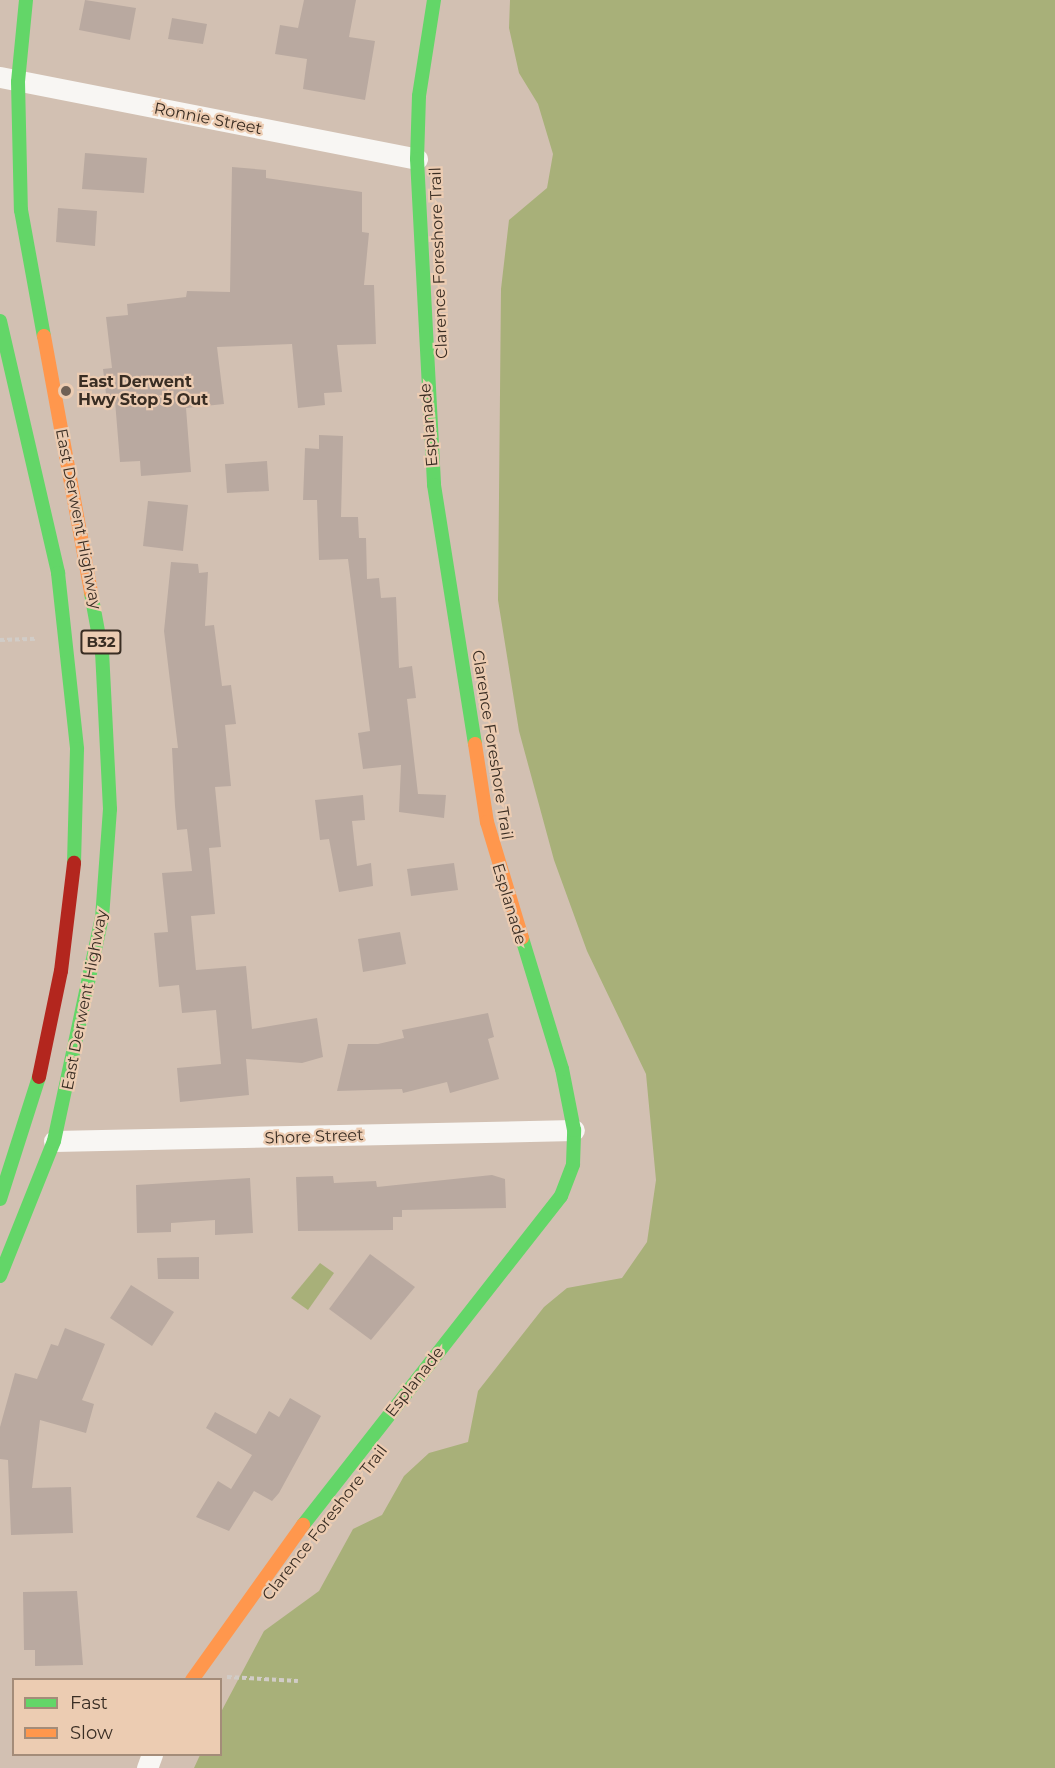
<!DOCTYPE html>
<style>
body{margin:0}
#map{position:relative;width:1055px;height:1768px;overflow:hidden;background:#d2c0b2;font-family:Montserrat,sans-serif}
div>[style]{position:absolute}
.water>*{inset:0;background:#a8b079}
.building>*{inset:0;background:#b9a9a0}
.path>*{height:4px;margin-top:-2px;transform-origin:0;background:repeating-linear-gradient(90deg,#d1ccc7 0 4.5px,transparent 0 7.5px)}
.street>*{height:21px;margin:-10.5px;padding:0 10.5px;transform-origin:10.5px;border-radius:10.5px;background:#f8f6f3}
.fast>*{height:14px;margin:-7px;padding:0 7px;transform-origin:7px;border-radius:7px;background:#63d668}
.slow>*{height:14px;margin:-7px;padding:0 7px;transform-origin:7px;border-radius:7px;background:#ff974d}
.jam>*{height:14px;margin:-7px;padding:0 7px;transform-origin:7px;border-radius:7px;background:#b3261e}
.dots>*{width:16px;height:16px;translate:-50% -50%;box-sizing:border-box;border:3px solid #ecccb2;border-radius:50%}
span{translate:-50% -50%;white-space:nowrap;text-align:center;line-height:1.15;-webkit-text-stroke:4.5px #ecccb2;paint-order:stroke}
.shield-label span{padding:2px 4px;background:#ecccb2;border:2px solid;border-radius:4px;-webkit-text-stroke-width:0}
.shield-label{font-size:15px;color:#392d23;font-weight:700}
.street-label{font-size:16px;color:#392d23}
.poi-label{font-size:16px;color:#392d23;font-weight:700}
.left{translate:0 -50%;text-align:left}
.legend{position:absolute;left:12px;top:1678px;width:210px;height:78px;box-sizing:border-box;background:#ecccb2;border:2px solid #a48c79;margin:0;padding:8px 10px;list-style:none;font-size:18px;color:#392d23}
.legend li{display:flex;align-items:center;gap:12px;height:30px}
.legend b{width:30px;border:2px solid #a48c79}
</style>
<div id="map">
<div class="water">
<i style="clip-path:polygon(510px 0,1055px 0,1055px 1768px,194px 1768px,200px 1755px,220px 1754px,221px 1712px,264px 1631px,319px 1591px,353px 1529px,382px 1515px,404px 1476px,429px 1453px,468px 1442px,478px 1391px,544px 1307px,567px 1288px,622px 1278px,647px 1242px,656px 1180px,646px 1074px,587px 951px,554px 860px,519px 731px,498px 600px,501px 289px,509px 220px,547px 188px,553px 154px,538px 104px,519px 73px,509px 28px)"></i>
<i style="clip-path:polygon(320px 1263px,334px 1273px,308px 1310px,291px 1298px)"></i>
</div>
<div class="building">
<i style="clip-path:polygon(85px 0,136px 8px,130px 40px,79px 30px)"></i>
<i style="clip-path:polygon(304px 0,356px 0,349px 37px,375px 41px,365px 100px,303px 89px,307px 59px,275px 54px,280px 25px,298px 28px)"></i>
<i style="clip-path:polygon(172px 18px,207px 24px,203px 44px,168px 39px)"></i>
<i style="clip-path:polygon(85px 153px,147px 158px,144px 193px,82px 189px)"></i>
<i style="clip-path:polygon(232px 167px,266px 170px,266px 178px,362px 192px,362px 232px,369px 233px,364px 285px,374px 285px,376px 344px,337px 345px,342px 392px,324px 393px,325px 405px,298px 408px,292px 344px,217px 347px,224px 404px,186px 408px,191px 472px,141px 476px,140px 461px,120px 462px,115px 401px,107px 402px,103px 369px,112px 368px,106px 317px,128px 315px,127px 304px,186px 297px,187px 291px,230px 292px)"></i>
<i style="clip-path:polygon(58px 208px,97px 211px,95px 246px,56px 242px)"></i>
<i style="clip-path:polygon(319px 435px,343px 436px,341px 517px,358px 517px,359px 538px,366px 538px,367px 579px,379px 578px,381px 598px,396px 597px,399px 668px,412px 666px,416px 698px,407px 699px,418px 794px,446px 795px,444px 818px,399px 812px,401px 765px,363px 769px,358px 733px,370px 731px,348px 559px,319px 560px,317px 500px,303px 500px,305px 448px,319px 449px)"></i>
<i style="clip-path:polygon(267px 461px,269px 491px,227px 493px,225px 464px)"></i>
<i style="clip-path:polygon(148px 501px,188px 505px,183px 551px,143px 546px)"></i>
<i style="clip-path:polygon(171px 562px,198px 564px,199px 573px,208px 572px,205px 626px,214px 625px,222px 686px,231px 685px,236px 724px,225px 725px,231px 786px,215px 787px,221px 847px,209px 848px,215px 914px,191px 916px,196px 970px,246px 966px,252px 1029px,317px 1018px,323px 1057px,302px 1063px,246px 1059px,249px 1095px,180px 1102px,177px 1068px,221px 1064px,216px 1010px,182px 1013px,179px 985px,159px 987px,154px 933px,168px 932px,162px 873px,192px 871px,187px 829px,177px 830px,175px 806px,172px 748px,178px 748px,164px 631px)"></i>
<i style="clip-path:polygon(363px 795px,365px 820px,352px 821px,357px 866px,371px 863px,373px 886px,339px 892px,329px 839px,320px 840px,315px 800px)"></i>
<i style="clip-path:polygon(454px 863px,458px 890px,411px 896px,407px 869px)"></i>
<i style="clip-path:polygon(400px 932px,406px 964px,363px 972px,358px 939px)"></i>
<i style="clip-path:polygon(488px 1013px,494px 1037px,488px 1039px,499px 1079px,450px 1093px,447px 1082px,403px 1093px,402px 1089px,337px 1091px,348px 1044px,378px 1044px,404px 1038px,402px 1030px)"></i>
<i style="clip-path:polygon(492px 1175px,505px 1179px,506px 1208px,402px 1210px,402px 1217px,393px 1217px,393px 1230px,298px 1231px,296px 1177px,333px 1176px,334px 1183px,376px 1181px,377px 1187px)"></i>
<i style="clip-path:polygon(250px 1178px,253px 1233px,215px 1235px,215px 1220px,171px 1223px,171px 1232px,137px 1233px,136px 1185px)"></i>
<i style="clip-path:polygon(370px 1254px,415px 1287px,371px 1340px,329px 1309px)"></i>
<i style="clip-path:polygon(199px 1257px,199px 1279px,158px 1279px,157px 1258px)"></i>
<i style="clip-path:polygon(131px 1285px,174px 1312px,152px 1346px,110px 1318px)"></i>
<i style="clip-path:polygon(65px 1328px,105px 1344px,82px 1400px,94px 1404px,86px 1433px,40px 1420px,32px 1488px,71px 1487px,73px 1533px,11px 1535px,8px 1460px,0 1459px,0 1427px,15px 1373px,37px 1379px,51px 1344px,58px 1346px)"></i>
<i style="clip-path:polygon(290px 1398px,321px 1416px,279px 1493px,272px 1501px,254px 1491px,229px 1531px,196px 1517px,218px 1481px,231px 1489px,252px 1455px,206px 1428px,215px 1412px,256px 1434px,269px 1411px,279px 1417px)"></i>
<i style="clip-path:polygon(77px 1591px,83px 1665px,35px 1666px,35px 1650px,24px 1650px,23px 1592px)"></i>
</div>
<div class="path">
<i style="left:0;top:640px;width:37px;rotate:-2deg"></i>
<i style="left:227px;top:1677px;width:71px;rotate:3.2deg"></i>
</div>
<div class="street">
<i style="left:0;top:77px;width:425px;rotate:11.1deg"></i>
<i style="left:54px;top:1141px;width:520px;rotate:-1.21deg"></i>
<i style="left:147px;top:1768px;width:15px;rotate:-70deg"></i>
</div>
<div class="fast">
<i style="left:26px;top:0;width:82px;rotate:95.6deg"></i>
<i style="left:18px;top:82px;width:128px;rotate:88.7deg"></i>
<i style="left:21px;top:210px;width:128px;rotate:79.7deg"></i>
<i style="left:434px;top:0;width:97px;rotate:98.9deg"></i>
<i style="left:419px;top:96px;width:63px;rotate:91.8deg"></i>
<i style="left:417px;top:159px;width:326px;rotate:87deg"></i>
<i style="left:434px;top:485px;width:262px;rotate:81deg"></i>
<i style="left:0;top:321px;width:259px;rotate:77deg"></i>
<i style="left:58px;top:573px;width:177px;rotate:83.8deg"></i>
<i style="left:77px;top:749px;width:114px;rotate:91.5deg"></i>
<i style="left:0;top:1199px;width:128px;rotate:-72.3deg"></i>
<i style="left:0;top:1276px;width:145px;rotate:-68.2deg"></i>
<i style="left:54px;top:1141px;width:228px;rotate:-77.9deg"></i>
<i style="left:102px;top:918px;width:109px;rotate:-85.8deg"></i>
<i style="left:110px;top:809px;width:156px;rotate:-92.9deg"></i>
<i style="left:102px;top:653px;width:61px;rotate:-100.4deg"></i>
<i style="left:303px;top:1525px;width:418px;rotate:-51.9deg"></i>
<i style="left:561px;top:1196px;width:34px;rotate:-69deg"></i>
<i style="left:573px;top:1164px;width:34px;rotate:-88deg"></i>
<i style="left:574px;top:1130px;width:62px;rotate:-101.1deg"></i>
<i style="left:562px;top:1069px;width:137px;rotate:-107deg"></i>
</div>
<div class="slow">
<i style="left:44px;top:336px;width:261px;rotate:79.6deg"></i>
<i style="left:475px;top:744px;width:79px;rotate:81.3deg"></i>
<i style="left:487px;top:822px;width:121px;rotate:73.2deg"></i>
<i style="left:192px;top:1680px;width:191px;rotate:-54.4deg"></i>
</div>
<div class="jam">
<i style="left:39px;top:1077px;width:108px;rotate:-78.3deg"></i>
<i style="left:61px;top:971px;width:109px;rotate:-83.1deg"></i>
</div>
<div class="dots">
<i style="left:66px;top:391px;background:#6f6055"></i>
</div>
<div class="shield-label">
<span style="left:101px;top:642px">B32</span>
</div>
<div class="street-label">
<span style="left:208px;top:119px;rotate:11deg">Ronnie Street</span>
<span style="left:439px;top:263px;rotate:-92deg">Clarence Foreshore Trail</span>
<span style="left:429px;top:425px;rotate:-95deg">Esplanade</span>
<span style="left:78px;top:519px;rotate:79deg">East Derwent Highway</span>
<span style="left:492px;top:745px;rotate:81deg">Clarence Foreshore Trail</span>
<span style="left:509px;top:904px;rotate:73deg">Esplanade</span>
<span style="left:85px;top:1000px;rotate:-79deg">East Derwent Highway</span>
<span style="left:314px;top:1137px;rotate:-2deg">Shore Street</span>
<span style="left:415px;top:1382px;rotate:-52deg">Esplanade</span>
<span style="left:325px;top:1523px;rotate:-52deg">Clarence Foreshore Trail</span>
</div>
<div class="poi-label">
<span class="left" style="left:78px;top:391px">East Derwent<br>Hwy Stop 5 Out</span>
</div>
<ul class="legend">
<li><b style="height:8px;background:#63d668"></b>Fast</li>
<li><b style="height:8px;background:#ff974d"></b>Slow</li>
</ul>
</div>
